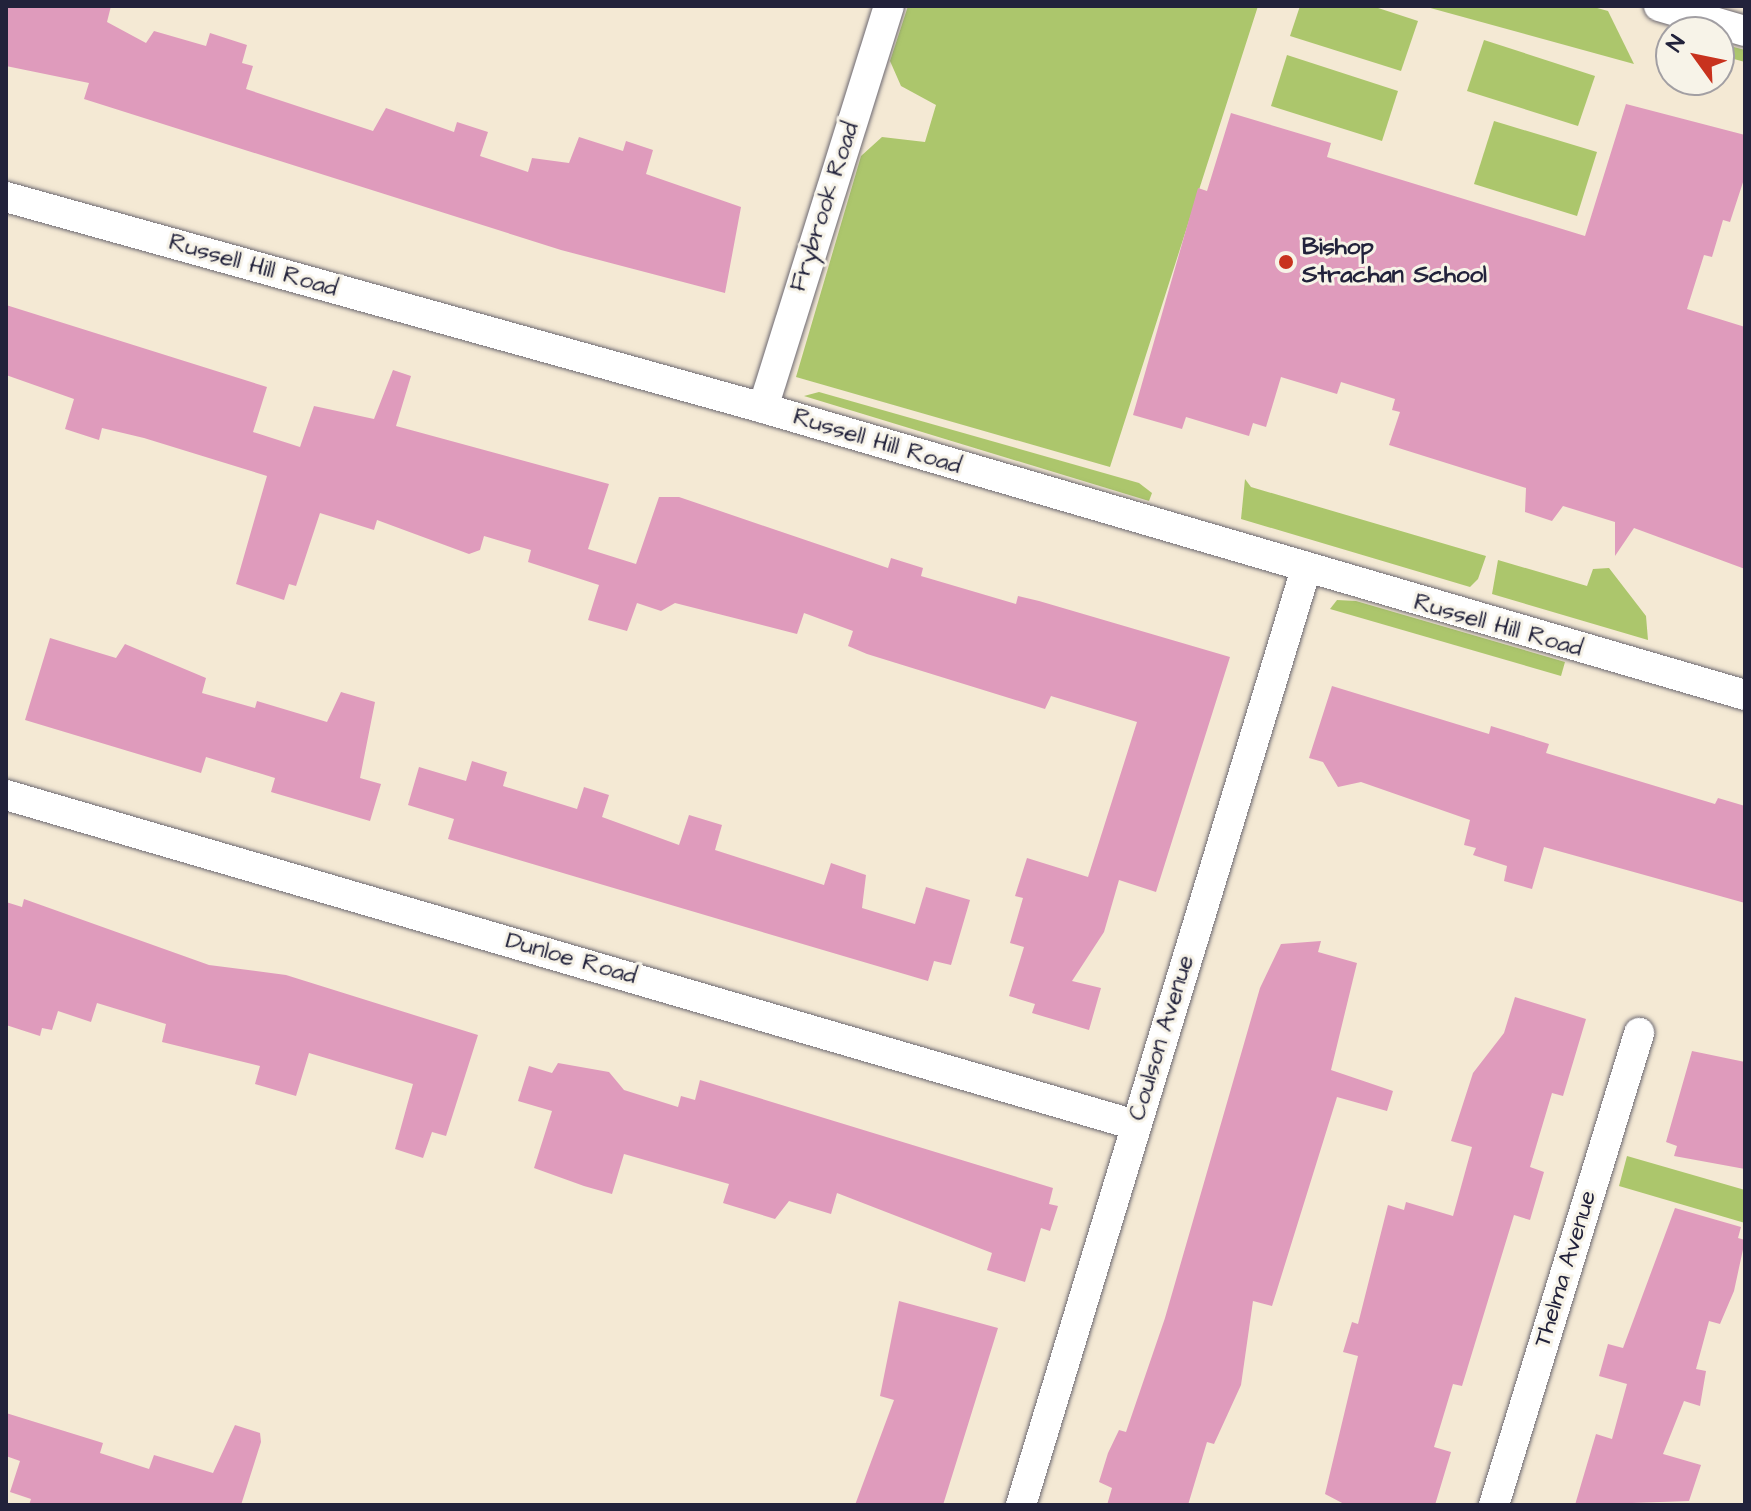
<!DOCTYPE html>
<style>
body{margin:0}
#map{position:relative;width:1751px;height:1511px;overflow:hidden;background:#f4e9d4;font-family:"Architects Daughter",sans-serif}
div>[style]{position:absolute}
.green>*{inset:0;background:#acc66c}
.building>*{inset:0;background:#df9bbc}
.roads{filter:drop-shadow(0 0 2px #6c6871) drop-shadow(0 0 2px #6c6871)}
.minor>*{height:30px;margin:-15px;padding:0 15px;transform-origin:15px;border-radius:15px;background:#fff}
.dots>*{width:22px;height:22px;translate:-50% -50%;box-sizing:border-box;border:4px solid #f7f3e8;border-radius:50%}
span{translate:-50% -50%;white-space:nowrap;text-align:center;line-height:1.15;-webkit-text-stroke:6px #f7f3e8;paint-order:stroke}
.street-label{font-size:24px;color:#22223b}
.poi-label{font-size:24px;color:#22223b;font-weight:700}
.left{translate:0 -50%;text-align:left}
.frame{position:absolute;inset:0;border:8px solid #22223b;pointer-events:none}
.north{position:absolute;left:1655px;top:16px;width:80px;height:80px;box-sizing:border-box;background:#f7f3e8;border:2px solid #a29fa3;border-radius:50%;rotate:303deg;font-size:22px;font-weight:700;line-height:32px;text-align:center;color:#22223b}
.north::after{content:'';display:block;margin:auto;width:28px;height:36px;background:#c8321e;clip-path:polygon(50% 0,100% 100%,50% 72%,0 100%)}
</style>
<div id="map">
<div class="green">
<i style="clip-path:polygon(908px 6px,1258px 6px,1110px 467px,796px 377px,861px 156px,882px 137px,925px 142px,936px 105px,901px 86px,890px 61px)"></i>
<i style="clip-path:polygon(1300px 6px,1372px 6px,1418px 21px,1401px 71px,1290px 36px)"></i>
<i style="clip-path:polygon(1423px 6px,1590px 6px,1608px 11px,1634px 64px)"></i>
<i style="clip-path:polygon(1484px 40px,1595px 76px,1578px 126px,1467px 91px)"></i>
<i style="clip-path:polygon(1719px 43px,1745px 50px,1745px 62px,1719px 55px)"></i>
<i style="clip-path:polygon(1287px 55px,1398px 91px,1382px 141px,1271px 106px)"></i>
<i style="clip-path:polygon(1494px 121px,1597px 152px,1577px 216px,1474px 184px)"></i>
<i style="clip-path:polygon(819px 392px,1139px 483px,1152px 493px,1149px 501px,804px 396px)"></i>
<i style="clip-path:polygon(1245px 479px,1251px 487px,1486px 556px,1478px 579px,1470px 587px,1241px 519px)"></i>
<i style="clip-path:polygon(1498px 560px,1587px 586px,1593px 569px,1609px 568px,1646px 616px,1648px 640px,1492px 594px)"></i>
<i style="clip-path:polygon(1337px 600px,1356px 601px,1565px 662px,1561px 676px,1330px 609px)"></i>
<i style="clip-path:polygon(1627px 1156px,1745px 1190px,1745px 1223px,1619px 1186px)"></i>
</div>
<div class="building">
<i style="clip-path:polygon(6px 6px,111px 6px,107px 22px,146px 43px,154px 31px,206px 46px,210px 33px,247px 45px,242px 63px,253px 66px,246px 89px,373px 131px,386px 108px,454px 132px,457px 122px,488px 132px,480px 156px,528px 172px,532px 158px,569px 163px,579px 137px,623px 151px,626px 141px,653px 150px,646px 174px,741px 207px,725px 293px,561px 250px,84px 99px,89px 83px,6px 66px)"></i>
<i style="clip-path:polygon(1626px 104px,1745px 135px,1745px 176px,1730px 222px,1723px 220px,1712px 257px,1704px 255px,1687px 309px,1745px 327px,1745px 569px,1634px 528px,1615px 556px,1615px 522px,1563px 506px,1552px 521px,1525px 512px,1526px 488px,1389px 445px,1400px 412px,1392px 410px,1395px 399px,1341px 382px,1337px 394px,1281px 377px,1266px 427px,1253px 423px,1249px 436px,1186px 417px,1182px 429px,1133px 415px,1198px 188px,1207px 191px,1231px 113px,1331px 143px,1327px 157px,1585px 236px)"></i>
<i style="clip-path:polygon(6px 305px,267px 387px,253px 432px,300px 447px,314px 406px,374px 419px,393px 370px,411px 376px,396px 426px,609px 484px,588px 549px,636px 564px,659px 497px,679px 497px,888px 568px,891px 558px,923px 568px,921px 576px,1016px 604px,1018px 596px,1039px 601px,1230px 657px,1156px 892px,1119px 880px,1104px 932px,1072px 981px,1101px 988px,1089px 1030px,1032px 1013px,1035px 1004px,1009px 996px,1024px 947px,1010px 943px,1023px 898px,1015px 896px,1027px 858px,1088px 877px,1137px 722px,1051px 696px,1045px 709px,867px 654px,848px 646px,853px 631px,804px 613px,797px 634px,675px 603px,661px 611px,637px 603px,627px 631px,588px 620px,599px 585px,528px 562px,531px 550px,484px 536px,480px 550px,469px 554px,377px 520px,374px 530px,320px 513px,296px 586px,289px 584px,284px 600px,236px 584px,267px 476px,144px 438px,102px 428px,99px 440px,65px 429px,74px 399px,6px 375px)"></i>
<i style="clip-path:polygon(50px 638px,116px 658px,125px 644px,206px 678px,202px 693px,255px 708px,257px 701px,327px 722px,341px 692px,375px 702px,360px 778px,381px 784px,370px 821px,271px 792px,275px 778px,206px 757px,201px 773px,25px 720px)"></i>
<i style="clip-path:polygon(1332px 686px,1489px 734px,1491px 726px,1549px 744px,1546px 753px,1715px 804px,1718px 798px,1745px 806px,1745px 903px,1544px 847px,1532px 889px,1504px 881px,1507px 866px,1473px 855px,1476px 848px,1464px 845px,1470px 820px,1361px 782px,1338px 787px,1323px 762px,1309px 758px)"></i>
<i style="clip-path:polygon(472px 761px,507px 772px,503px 786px,577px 809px,584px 787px,609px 795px,602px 817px,679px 845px,689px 815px,722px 825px,715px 850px,824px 885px,831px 863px,866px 875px,862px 908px,915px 924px,926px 887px,970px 900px,951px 965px,934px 961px,928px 981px,448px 839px,454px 819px,408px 805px,419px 767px,466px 781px)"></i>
<i style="clip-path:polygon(24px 899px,209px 965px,286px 975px,478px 1035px,446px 1136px,432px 1132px,423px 1158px,395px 1149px,413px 1084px,309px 1053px,296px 1096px,255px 1084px,260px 1066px,162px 1042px,166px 1024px,97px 1003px,91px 1022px,58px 1011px,52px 1030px,42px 1028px,40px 1036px,6px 1025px,6px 902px,22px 907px)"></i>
<i style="clip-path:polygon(1321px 941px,1318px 952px,1357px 963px,1331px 1070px,1393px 1091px,1387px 1111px,1337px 1097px,1272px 1306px,1253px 1301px,1241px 1385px,1214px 1444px,1207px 1442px,1188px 1505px,1107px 1505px,1112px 1488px,1099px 1482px,1108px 1453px,1119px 1430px,1126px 1432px,1165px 1318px,1260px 988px,1281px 944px)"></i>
<i style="clip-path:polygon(1515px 997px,1586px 1019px,1563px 1096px,1552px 1093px,1530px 1167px,1544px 1172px,1530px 1220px,1514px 1215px,1462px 1386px,1453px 1384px,1434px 1447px,1451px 1452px,1435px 1505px,1346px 1505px,1325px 1494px,1358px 1356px,1343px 1352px,1352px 1322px,1358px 1324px,1388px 1205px,1404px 1210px,1406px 1202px,1453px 1216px,1472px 1147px,1451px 1141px,1473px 1073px,1504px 1033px)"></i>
<i style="clip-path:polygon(1692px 1051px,1745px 1062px,1745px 1169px,1674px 1156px,1677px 1146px,1666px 1142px)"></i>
<i style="clip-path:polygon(558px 1063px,609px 1072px,624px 1090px,678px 1107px,681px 1096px,695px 1100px,700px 1080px,1053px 1188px,1049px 1204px,1058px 1206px,1050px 1231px,1041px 1228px,1025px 1282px,987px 1270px,992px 1253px,837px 1193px,831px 1214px,789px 1201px,775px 1219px,723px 1203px,729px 1184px,624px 1154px,612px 1194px,584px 1186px,534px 1168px,552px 1111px,518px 1101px,529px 1066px,552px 1073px)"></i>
<i style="clip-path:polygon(1675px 1208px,1741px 1227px,1738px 1238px,1745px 1240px,1734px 1291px,1720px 1324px,1709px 1321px,1696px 1369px,1706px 1371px,1700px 1406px,1684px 1401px,1663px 1454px,1701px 1465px,1689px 1501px,1575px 1505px,1596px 1434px,1612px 1439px,1627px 1384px,1599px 1376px,1608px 1344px,1623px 1348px)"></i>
<i style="clip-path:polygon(899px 1301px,998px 1328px,943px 1505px,855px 1505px,894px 1400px,880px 1396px)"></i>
<i style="clip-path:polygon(6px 1413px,103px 1443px,100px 1453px,149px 1469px,154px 1455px,213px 1473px,235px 1425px,260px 1433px,261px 1442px,241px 1505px,29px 1505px,31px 1499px,10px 1492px,20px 1461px,6px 1456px)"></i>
</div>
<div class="roads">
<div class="minor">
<i style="left:1659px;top:6px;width:90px;rotate:16.2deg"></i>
<i style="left:6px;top:197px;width:786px;rotate:15.57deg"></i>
<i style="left:763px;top:408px;width:1023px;rotate:16.29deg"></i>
<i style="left:763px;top:408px;width:421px;rotate:-72.6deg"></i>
<i style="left:6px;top:795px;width:1176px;rotate:16.29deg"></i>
<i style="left:1021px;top:1505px;width:975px;rotate:-73.07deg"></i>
<i style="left:1494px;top:1505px;width:494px;rotate:-72.9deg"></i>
</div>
</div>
<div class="dots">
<i style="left:1286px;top:262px;background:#c8321e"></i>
</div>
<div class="street-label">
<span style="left:825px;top:207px;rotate:-72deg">Frybrook Road</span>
<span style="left:253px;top:266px;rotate:16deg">Russell Hill Road</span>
<span style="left:877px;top:442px;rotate:17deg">Russell Hill Road</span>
<span style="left:1498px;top:626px;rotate:16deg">Russell Hill Road</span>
<span style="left:571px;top:959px;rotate:16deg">Dunloe Road</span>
<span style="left:1162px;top:1038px;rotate:-73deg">Coulson Avenue</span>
<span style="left:1566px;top:1269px;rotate:-73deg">Thelma Avenue</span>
</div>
<div class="poi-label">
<span class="left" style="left:1302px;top:262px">Bishop<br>Strachan School</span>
</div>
<div class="frame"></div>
<div class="north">N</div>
</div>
